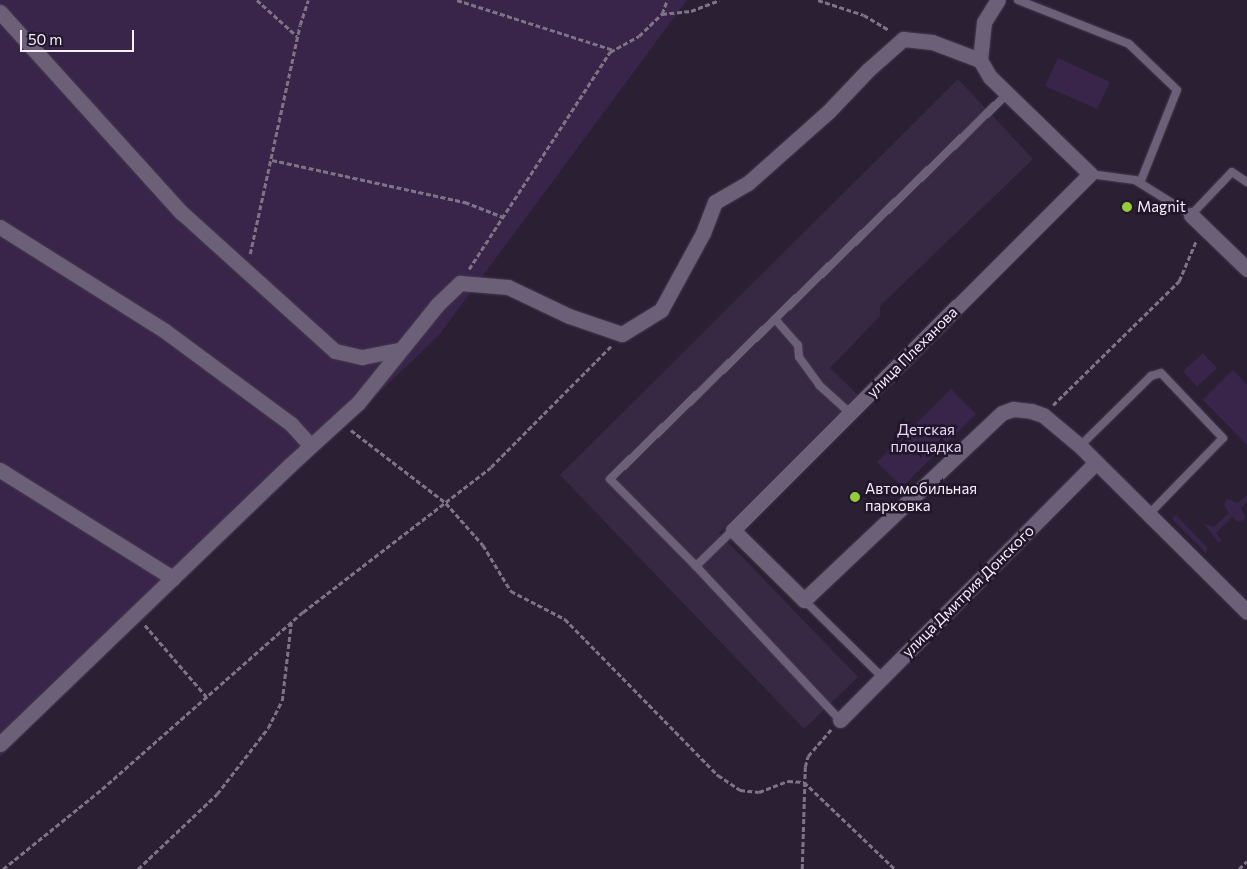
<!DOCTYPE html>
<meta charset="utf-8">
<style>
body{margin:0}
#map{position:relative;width:1247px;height:869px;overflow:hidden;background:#2b1f34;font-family:Commissioner,sans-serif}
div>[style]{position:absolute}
.built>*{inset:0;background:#372843}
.green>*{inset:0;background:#3a254a}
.path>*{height:2.5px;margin-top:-1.25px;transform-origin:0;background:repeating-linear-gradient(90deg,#7e7486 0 5px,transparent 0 7.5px)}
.roads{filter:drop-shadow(0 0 1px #453b4d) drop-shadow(0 0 1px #453b4d)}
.service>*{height:8px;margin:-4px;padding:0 4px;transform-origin:4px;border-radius:4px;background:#6c5f78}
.minor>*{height:15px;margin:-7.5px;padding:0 7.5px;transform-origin:7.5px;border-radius:7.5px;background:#6c5f78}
.dots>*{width:14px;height:14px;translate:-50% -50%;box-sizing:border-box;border:2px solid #21162a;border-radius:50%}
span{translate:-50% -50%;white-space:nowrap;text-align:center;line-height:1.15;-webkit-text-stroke:5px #21162a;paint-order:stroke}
.poi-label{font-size:15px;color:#f7effe}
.left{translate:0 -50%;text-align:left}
.street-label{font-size:15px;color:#f7effe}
.park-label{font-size:15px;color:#e7d5f7}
.scale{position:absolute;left:20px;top:30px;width:114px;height:22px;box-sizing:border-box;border:2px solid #f7effe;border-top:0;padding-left:6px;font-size:15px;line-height:18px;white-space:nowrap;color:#f7effe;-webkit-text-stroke:4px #21162a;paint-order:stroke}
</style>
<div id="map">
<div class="built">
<i style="clip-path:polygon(958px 79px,1033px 159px,880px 306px,880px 316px,830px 368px,858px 395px,719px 533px,858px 677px,804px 729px,560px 475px)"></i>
</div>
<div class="green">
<i style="clip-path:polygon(0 0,687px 0,439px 335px,0 757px)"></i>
<i style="clip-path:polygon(1058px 58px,1110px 82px,1097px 109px,1045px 86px)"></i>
<i style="clip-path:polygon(1203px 353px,1217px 368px,1197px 387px,1183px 371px)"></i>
<i style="clip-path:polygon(1233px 370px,1247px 385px,1247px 445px,1203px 400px)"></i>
<i style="clip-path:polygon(951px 389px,976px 414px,902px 487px,877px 462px)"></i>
<i style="clip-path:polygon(1247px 495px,1247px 502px,1241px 508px,1246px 519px,1238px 522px,1232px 517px,1216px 533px,1222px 541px,1218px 542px,1204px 524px,1214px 527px,1229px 513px,1224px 505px,1227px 499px,1238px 503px)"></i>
<i style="clip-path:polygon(1176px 515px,1207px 547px,1206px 553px,1172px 519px)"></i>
</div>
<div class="path">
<i style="left:257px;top:0;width:54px;rotate:42deg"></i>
<i style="left:457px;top:0;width:165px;rotate:17.7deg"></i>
<i style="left:818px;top:0;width:48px;rotate:18.1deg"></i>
<i style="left:864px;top:15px;width:29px;rotate:31deg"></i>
<i style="left:662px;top:14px;width:29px;rotate:-6deg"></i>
<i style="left:691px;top:11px;width:30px;rotate:-21deg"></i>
<i style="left:272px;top:160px;width:198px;rotate:12.3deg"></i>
<i style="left:465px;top:202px;width:41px;rotate:21.5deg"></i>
<i style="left:250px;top:254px;width:234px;rotate:-77.7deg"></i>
<i style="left:300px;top:25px;width:26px;rotate:-72deg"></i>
<i style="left:469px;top:269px;width:259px;rotate:-57deg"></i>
<i style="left:610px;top:52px;width:33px;rotate:-29deg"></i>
<i style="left:639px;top:36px;width:32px;rotate:-44deg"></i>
<i style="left:662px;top:14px;width:15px;rotate:-70deg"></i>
<i style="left:1053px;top:405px;width:177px;rotate:-44.5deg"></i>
<i style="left:1179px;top:281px;width:43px;rotate:-67deg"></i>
<i style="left:351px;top:430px;width:120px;rotate:37.5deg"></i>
<i style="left:446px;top:503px;width:56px;rotate:48.6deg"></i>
<i style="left:483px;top:545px;width:54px;rotate:58.7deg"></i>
<i style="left:511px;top:591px;width:61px;rotate:27.4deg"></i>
<i style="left:565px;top:619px;width:219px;rotate:45.6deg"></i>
<i style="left:718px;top:775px;width:27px;rotate:34deg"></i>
<i style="left:740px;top:790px;width:19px;rotate:6deg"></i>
<i style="left:759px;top:792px;width:31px;rotate:-21deg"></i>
<i style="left:788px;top:781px;width:16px;rotate:4deg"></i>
<i style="left:804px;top:782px;width:126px;rotate:43.7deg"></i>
<i style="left:145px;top:625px;width:94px;rotate:49.3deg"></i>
<i style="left:3px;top:869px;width:127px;rotate:-38.9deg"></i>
<i style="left:102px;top:789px;width:268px;rotate:-41.4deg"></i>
<i style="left:303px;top:612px;width:237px;rotate:-37.6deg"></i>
<i style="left:491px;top:467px;width:170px;rotate:-45.2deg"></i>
<i style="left:138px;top:869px;width:109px;rotate:-43.5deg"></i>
<i style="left:217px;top:794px;width:83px;rotate:-52.3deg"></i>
<i style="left:268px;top:728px;width:30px;rotate:-63deg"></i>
<i style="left:282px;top:701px;width:79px;rotate:-83.4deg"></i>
<i style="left:802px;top:869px;width:102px;rotate:-88.3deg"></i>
<i style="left:805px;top:767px;width:11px;rotate:-75deg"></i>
<i style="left:808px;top:756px;width:35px;rotate:-49deg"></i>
<i style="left:1239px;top:869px;width:11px;rotate:-45deg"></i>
</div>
<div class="roads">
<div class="service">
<i style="left:1018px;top:0;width:119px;rotate:21.6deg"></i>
<i style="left:1129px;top:44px;width:66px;rotate:43.8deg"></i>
<i style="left:1177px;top:90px;width:100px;rotate:111.7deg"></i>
<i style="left:1090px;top:174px;width:45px;rotate:7.6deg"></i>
<i style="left:1135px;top:180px;width:66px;rotate:32deg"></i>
<i style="left:1191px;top:215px;width:59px;rotate:-46.4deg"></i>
<i style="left:1232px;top:172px;width:18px;rotate:34deg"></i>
<i style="left:775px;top:319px;width:35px;rotate:49deg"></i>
<i style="left:798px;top:345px;width:12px;rotate:85deg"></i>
<i style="left:799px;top:357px;width:34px;rotate:54deg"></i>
<i style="left:819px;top:385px;width:42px;rotate:42.1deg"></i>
<i style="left:1080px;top:446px;width:100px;rotate:-44.6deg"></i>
<i style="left:1151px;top:376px;width:10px;rotate:-17deg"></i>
<i style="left:1161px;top:373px;width:90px;rotate:46.4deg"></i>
<i style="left:1223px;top:438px;width:105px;rotate:134.2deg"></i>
<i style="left:696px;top:566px;width:52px;rotate:-44.2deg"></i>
<i style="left:804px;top:600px;width:110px;rotate:44.6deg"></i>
<i style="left:840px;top:720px;width:211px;rotate:-133.1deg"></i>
<i style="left:696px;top:566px;width:122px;rotate:-134.7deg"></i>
<i style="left:610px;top:479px;width:553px;rotate:-44.12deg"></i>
</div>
<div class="minor">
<i style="left:0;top:12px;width:270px;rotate:47.9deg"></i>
<i style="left:181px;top:212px;width:207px;rotate:42.1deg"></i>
<i style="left:335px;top:351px;width:28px;rotate:13deg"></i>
<i style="left:362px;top:357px;width:38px;rotate:-11deg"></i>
<i style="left:980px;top:60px;width:20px;rotate:60deg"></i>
<i style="left:990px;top:77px;width:139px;rotate:44.1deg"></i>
<i style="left:1090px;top:174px;width:504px;rotate:135.08deg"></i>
<i style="left:733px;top:530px;width:100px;rotate:44.6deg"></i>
<i style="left:804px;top:600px;width:272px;rotate:-43.4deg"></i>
<i style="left:1002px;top:413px;width:12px;rotate:-20deg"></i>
<i style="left:1013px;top:409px;width:18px;rotate:6deg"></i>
<i style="left:1031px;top:411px;width:13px;rotate:18deg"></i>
<i style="left:1043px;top:415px;width:48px;rotate:40deg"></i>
<i style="left:1080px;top:446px;width:235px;rotate:44.8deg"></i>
<i style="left:980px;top:60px;width:38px;rotate:-84deg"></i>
<i style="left:984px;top:22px;width:26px;rotate:-58deg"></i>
<i style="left:1191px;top:215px;width:78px;rotate:44deg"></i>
<i style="left:0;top:227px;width:195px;rotate:32.2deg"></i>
<i style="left:165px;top:331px;width:157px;rotate:36.4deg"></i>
<i style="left:291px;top:424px;width:28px;rotate:48deg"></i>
<i style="left:0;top:470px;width:204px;rotate:32deg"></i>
<i style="left:840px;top:720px;width:363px;rotate:-45.2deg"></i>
<i style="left:0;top:744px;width:402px;rotate:-43.9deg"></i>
<i style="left:290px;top:465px;width:92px;rotate:-42.4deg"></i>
<i style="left:358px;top:403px;width:126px;rotate:-51.1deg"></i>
<i style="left:437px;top:305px;width:32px;rotate:-44deg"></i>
<i style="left:460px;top:283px;width:48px;rotate:4.8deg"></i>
<i style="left:508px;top:287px;width:68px;rotate:25.4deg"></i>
<i style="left:569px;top:316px;width:56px;rotate:18.8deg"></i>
<i style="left:622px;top:334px;width:46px;rotate:-31.6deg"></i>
<i style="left:661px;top:310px;width:88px;rotate:-61.4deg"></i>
<i style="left:703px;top:233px;width:33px;rotate:-69deg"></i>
<i style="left:715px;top:202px;width:38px;rotate:-30deg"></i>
<i style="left:748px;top:183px;width:107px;rotate:-41.6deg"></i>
<i style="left:828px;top:112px;width:58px;rotate:-46.4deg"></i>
<i style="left:868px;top:70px;width:47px;rotate:-41.5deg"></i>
<i style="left:903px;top:39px;width:29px;rotate:6deg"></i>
<i style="left:932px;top:42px;width:51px;rotate:20.6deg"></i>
</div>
</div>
<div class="dots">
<i style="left:1127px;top:207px;background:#94cc3c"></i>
<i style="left:855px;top:497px;background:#94cc3c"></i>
</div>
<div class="poi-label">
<span class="left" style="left:1137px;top:207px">Magnit</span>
<span class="left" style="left:865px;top:497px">Автомобильная<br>парковка</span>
</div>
<div class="street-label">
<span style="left:912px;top:352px;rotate:-45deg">улица Плеханова</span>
<span style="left:968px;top:591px;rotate:-45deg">улица Дмитрия Донского</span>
</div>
<div class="park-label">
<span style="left:926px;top:438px">Детская<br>площадка</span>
</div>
<div class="scale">50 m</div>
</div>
